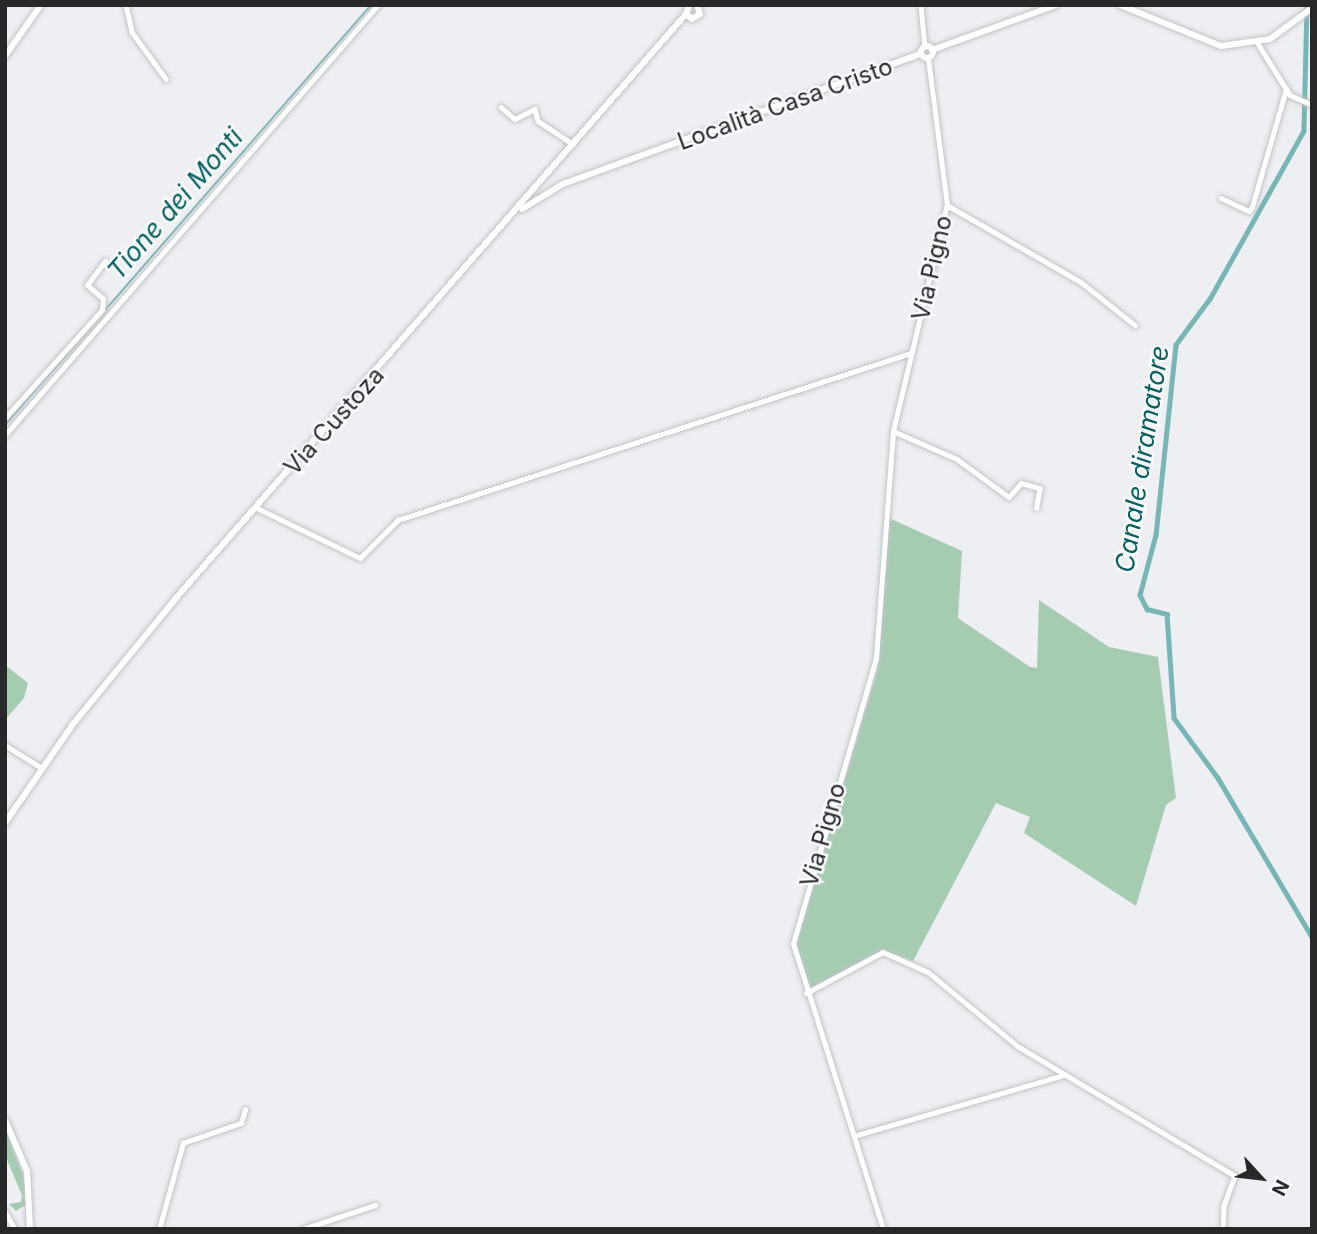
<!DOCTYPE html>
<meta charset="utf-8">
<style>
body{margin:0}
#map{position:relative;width:1317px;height:1234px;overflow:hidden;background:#eeeff2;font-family:Inter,sans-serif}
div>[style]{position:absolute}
.green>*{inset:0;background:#a5ccb1}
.stream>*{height:2px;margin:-1px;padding:0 1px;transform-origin:1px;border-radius:1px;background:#78b5b5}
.canal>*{height:4.5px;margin:-2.25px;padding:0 2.25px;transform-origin:2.25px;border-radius:2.25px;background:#78b5b5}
.roads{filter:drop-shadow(0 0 2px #c2c3c7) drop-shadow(0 0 2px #c2c3c7)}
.street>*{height:4.5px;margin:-2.25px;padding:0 2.25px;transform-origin:2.25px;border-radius:2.25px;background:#fff}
.secondary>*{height:6px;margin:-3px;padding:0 3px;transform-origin:3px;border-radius:3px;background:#fff}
.secondary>.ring{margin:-3px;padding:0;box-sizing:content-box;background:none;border:6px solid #fff;border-radius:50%}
span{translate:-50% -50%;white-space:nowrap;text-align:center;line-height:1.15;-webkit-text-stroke:5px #fbfcff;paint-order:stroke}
.street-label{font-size:24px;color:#28282a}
.water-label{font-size:26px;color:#066061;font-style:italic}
.frame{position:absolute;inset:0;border:7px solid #28282a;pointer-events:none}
.north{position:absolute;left:1226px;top:1143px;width:70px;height:70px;-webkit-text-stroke:5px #fbfcff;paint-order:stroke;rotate:117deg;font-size:19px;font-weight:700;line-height:28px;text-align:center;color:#28282a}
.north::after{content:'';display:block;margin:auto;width:24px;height:32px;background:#28282a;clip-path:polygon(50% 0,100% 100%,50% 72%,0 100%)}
</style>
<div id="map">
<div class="green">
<i style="clip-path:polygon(889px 518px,962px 551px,958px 618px,1030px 667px,1037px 668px,1039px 600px,1109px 647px,1158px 657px,1176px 798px,1166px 805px,1136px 906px,1024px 833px,1030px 817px,996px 803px,913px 961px,882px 950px,813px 988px,808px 987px,796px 945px,877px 671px)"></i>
<i style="clip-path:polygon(5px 665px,28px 683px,24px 698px,5px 720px)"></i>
<i style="clip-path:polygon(5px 1128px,25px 1180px,27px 1204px,16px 1211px,9px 1204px,21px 1202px,22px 1195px,5px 1155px)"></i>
</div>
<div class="stream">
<i style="left:5px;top:425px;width:557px;rotate:-48.93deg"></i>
</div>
<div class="canal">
<i style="left:1307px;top:5px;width:126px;rotate:91.4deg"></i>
<i style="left:1304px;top:131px;width:193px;rotate:119.2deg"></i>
<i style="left:1210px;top:299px;width:57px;rotate:126.5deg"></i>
<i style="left:1176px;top:345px;width:191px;rotate:96deg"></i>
<i style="left:1156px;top:535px;width:62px;rotate:104.9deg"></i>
<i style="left:1140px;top:595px;width:16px;rotate:63deg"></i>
<i style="left:1147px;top:609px;width:21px;rotate:14deg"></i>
<i style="left:1167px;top:614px;width:104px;rotate:86.1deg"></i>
<i style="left:1174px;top:718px;width:74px;rotate:53.7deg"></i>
<i style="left:1218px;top:778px;width:185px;rotate:59.4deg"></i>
</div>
<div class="roads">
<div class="street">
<i style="left:126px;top:5px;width:28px;rotate:77deg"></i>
<i style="left:132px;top:32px;width:58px;rotate:54.1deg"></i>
<i style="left:921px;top:5px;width:42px;rotate:84.6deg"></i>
<i style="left:1257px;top:42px;width:62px;rotate:58.1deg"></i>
<i style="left:1290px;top:95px;width:24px;rotate:24deg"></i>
<i style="left:501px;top:107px;width:18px;rotate:41deg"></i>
<i style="left:515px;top:119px;width:22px;rotate:-27deg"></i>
<i style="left:535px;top:109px;width:12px;rotate:76deg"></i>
<i style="left:538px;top:121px;width:42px;rotate:33.3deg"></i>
<i style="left:1221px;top:198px;width:31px;rotate:25deg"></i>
<i style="left:1249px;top:211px;width:5px;rotate:-53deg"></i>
<i style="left:1252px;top:207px;width:123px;rotate:-73.9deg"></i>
<i style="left:947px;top:205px;width:155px;rotate:29.9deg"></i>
<i style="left:1081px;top:282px;width:69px;rotate:38.5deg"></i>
<i style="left:5px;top:418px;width:145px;rotate:-48.1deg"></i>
<i style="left:102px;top:310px;width:11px;rotate:-85deg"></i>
<i style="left:103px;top:299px;width:21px;rotate:-139deg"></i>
<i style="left:87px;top:285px;width:30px;rotate:-53deg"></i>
<i style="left:893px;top:431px;width:70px;rotate:23.6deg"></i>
<i style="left:957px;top:459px;width:64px;rotate:36.2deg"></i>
<i style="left:1009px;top:497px;width:18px;rotate:-49deg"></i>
<i style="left:1021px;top:483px;width:20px;rotate:15deg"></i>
<i style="left:1040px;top:488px;width:20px;rotate:99deg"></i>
<i style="left:5px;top:435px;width:569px;rotate:-49.06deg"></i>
<i style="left:255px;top:507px;width:117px;rotate:25.9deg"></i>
<i style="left:360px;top:558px;width:54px;rotate:-45deg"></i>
<i style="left:398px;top:520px;width:539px;rotate:-18.03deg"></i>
<i style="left:5px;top:745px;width:40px;rotate:32deg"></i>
<i style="left:806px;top:993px;width:87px;rotate:-28deg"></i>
<i style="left:883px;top:952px;width:49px;rotate:24deg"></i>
<i style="left:928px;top:972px;width:118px;rotate:39.5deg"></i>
<i style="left:1019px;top:1047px;width:252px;rotate:30.8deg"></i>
<i style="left:1235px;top:1176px;width:32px;rotate:110deg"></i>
<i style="left:1224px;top:1206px;width:23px;rotate:92deg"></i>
<i style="left:854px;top:1136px;width:219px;rotate:-16.2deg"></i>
<i style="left:5px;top:1211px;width:21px;rotate:61deg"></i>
<i style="left:159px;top:1229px;width:89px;rotate:-74.4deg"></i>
<i style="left:183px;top:1143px;width:61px;rotate:-19deg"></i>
<i style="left:241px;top:1123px;width:14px;rotate:-73deg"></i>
<i style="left:303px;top:1229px;width:76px;rotate:-18.4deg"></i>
<i style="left:883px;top:1229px;width:299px;rotate:-107.5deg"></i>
<i style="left:793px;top:944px;width:298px;rotate:-73.8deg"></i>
<i style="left:876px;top:658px;width:228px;rotate:-85.7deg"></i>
<i style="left:893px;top:431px;width:232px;rotate:-76.6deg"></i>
<i style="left:947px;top:205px;width:148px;rotate:-97.4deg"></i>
</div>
<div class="secondary">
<i style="left:689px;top:5px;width:9px;rotate:108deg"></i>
<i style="left:686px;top:14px;width:8px;rotate:40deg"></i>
<i style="left:692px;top:19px;width:9px;rotate:-32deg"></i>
<i style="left:700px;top:14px;width:9px;rotate:-108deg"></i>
<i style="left:1120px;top:5px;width:109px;rotate:22.1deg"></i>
<i style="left:1221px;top:46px;width:49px;rotate:-8.1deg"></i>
<i style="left:1270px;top:39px;width:52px;rotate:-36.4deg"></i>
<i class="ring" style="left:921px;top:46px;width:6px;height:6px"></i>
<i style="left:932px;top:50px;width:132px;rotate:-19.9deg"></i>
<i style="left:5px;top:56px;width:62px;rotate:-54.8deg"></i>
<i style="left:522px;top:209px;width:48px;rotate:-31.4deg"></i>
<i style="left:563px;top:184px;width:381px;rotate:-20deg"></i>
<i style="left:5px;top:823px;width:120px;rotate:-55.5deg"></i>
<i style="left:73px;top:724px;width:163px;rotate:-50.7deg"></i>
<i style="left:176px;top:598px;width:775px;rotate:-48.87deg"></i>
<i style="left:5px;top:1120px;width:56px;rotate:66.7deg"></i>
<i style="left:27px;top:1171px;width:58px;rotate:87deg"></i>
</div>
</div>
<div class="street-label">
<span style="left:785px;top:104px;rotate:-20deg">Località Casa Cristo</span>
<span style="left:932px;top:268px;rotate:-77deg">Via Pigno</span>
<span style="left:334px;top:421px;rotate:-48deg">Via Custoza</span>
<span style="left:823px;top:835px;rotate:-74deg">Via Pigno</span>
</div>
<div class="water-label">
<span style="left:175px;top:204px;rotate:-49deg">Tione dei Monti</span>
<span style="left:1142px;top:459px;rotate:-81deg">Canale diramatore</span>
</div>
<div class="frame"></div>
<div class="north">N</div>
</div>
